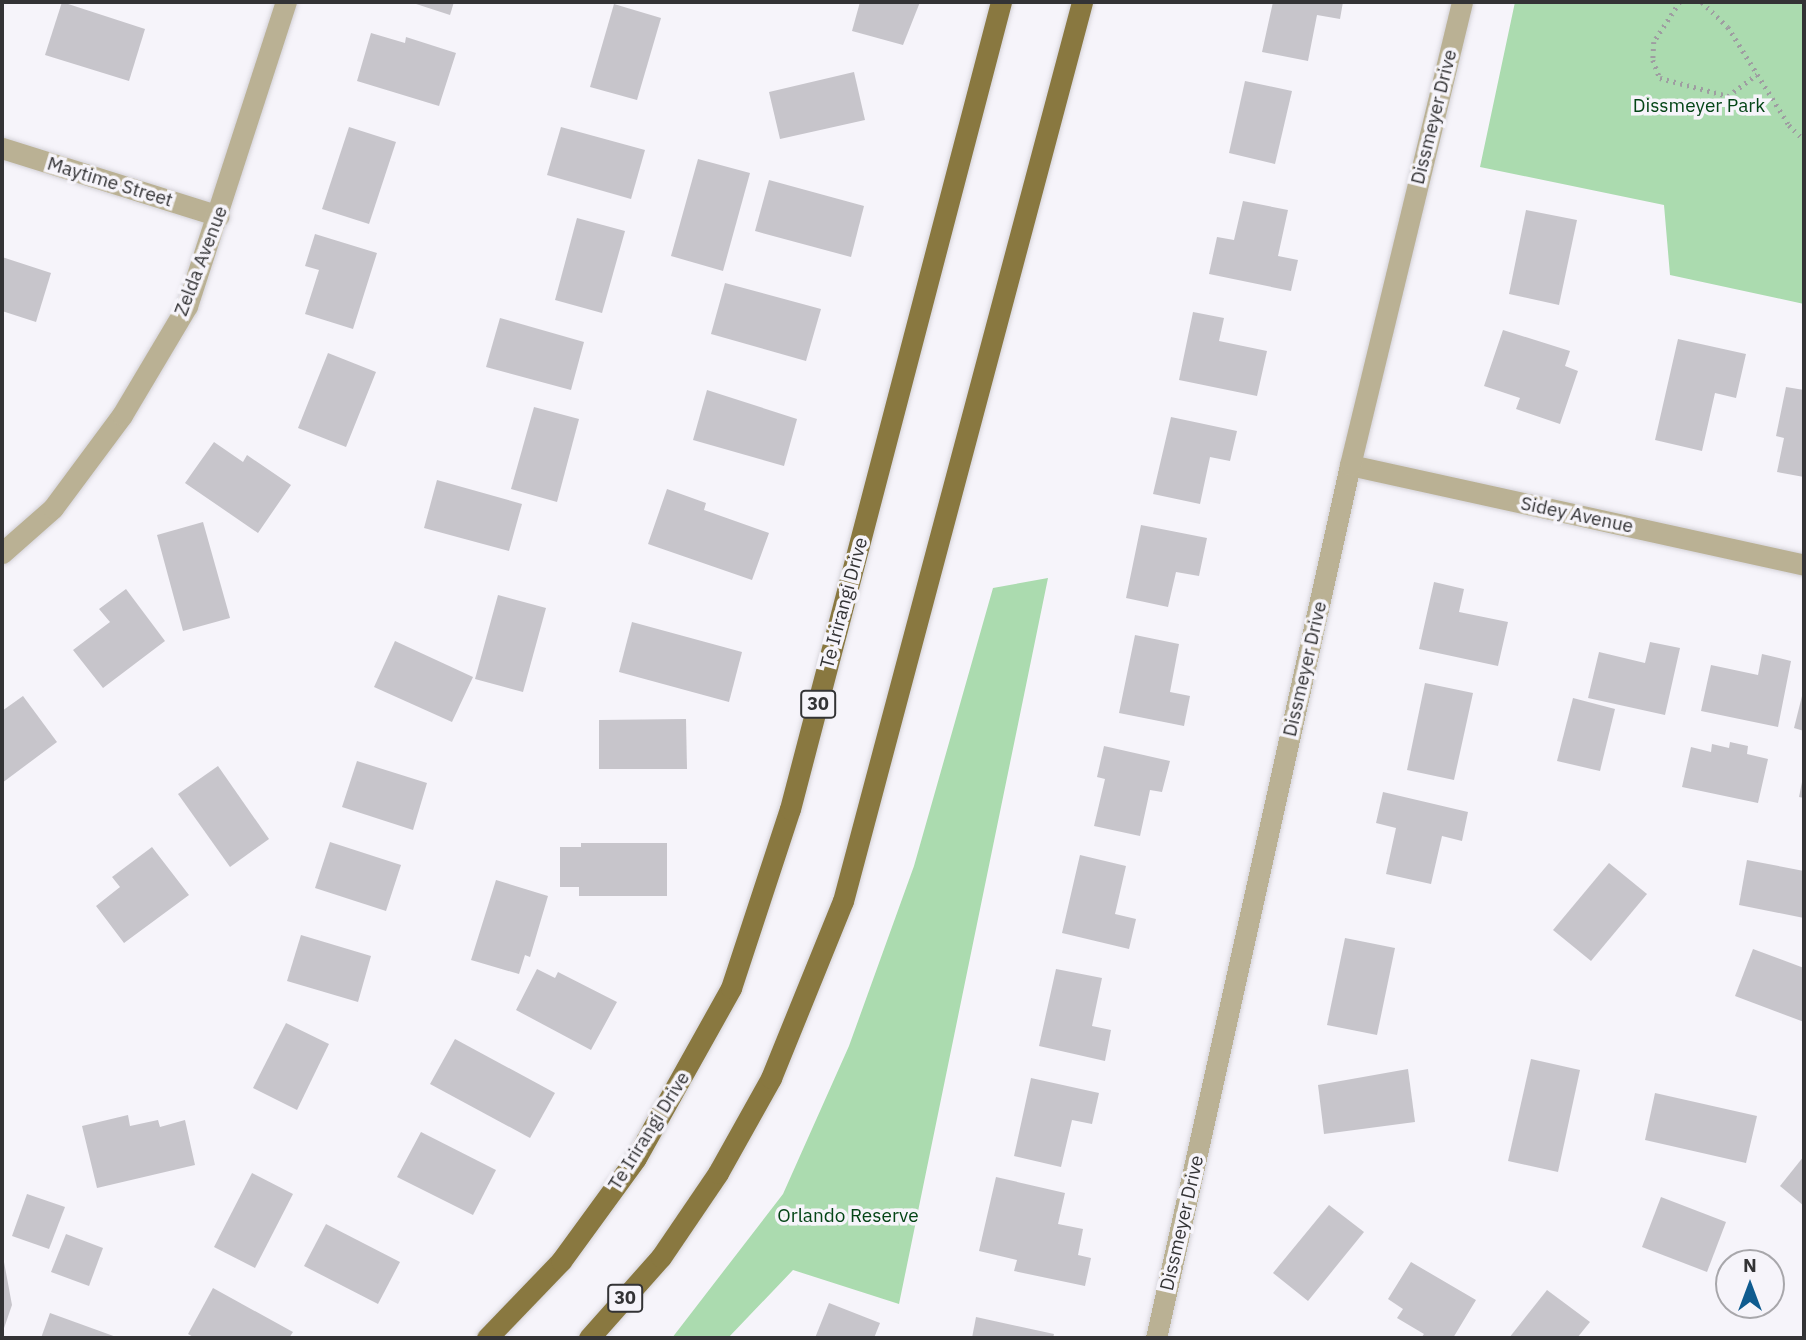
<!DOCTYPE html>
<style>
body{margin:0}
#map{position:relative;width:1806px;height:1340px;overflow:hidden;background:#f6f4fa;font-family:"IBM Plex Sans",sans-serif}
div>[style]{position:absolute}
.green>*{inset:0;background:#abdbaf}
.building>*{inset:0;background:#c7c5cb}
.path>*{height:4.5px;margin-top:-2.25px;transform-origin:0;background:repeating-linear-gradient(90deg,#9e9da1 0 2px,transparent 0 7px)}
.roads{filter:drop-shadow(0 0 2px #d3d1d7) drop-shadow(0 0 2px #d3d1d7)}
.minor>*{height:21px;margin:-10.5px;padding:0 10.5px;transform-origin:10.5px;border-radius:10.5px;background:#bab194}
.primary>*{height:21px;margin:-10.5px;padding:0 10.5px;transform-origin:10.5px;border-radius:10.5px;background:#897840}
span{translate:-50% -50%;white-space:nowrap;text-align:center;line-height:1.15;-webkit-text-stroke:7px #f6f4fa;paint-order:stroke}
.shield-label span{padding:2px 5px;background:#f6f4fa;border:2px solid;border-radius:5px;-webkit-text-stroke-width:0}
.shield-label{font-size:18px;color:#333335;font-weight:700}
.park-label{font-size:19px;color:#044516}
.street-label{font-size:19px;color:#333335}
.frame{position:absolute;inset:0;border:4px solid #333335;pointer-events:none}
.north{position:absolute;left:1715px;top:1249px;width:70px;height:70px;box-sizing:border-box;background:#f6f4fa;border:2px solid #a8a7ab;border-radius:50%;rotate:0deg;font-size:19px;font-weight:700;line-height:28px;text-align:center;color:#333335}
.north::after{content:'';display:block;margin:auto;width:24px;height:32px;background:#0f5b8f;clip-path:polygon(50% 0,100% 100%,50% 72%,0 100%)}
</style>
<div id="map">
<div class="green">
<i style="clip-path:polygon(1515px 2px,1804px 2px,1804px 304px,1670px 275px,1664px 205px,1480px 167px)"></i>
<i style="clip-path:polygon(1048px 578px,899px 1304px,793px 1270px,728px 1338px,672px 1338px,783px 1194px,849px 1046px,914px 866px,993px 588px)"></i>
</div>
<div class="building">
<i style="clip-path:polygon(62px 2px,145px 29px,129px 81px,45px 55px)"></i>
<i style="clip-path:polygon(410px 2px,454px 2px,450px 15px)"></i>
<i style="clip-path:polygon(860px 2px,920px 2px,903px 45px,852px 31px)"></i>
<i style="clip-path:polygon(1273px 2px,1343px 2px,1340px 19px,1317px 15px,1308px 61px,1262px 52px)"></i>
<i style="clip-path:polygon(614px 4px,661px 18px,637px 100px,590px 87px)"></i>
<i style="clip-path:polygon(371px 33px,405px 43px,406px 37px,456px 53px,439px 106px,357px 81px)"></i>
<i style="clip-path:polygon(854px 72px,865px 120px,780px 139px,769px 92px)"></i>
<i style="clip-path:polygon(1245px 81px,1292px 91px,1275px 164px,1229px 153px)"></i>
<i style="clip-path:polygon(349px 127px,396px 142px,369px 224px,322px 209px)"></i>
<i style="clip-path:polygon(561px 127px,645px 150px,631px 199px,547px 175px)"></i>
<i style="clip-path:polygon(698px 159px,750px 173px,723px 271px,671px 256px)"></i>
<i style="clip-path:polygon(769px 180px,864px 206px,851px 257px,755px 231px)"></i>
<i style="clip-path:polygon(1243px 201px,1288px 210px,1278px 256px,1298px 260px,1291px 291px,1209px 274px,1217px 237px,1234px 240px)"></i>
<i style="clip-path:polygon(1526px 210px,1577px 220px,1559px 305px,1509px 294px)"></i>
<i style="clip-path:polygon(577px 218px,625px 231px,602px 313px,555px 300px)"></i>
<i style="clip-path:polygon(315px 234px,377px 253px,353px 329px,305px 314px,319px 270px,305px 266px)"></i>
<i style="clip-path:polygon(2px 257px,51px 273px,36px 322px,2px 311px)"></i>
<i style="clip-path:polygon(725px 283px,821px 309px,806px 361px,711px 334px)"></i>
<i style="clip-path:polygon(1193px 312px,1224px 318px,1219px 341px,1267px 351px,1257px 396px,1179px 380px)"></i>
<i style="clip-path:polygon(500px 318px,584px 342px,571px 390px,486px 367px)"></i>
<i style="clip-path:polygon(1503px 330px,1570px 351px,1565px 366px,1578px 371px,1560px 424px,1516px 409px,1520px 398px,1484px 386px)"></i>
<i style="clip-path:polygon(1678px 339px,1746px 354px,1736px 398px,1715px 393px,1702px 451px,1655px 440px)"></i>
<i style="clip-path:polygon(328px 353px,376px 372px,346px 447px,298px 428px)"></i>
<i style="clip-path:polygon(1786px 387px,1804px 390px,1804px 477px,1777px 472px,1784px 438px,1776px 436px)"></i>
<i style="clip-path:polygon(707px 390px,797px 419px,784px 466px,693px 440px)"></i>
<i style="clip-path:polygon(534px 407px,579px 419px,557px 502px,511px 489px)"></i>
<i style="clip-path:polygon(1171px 417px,1237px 431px,1230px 461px,1210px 457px,1200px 504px,1153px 494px)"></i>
<i style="clip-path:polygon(214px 442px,243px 462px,247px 455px,291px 485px,258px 533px,185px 483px)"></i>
<i style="clip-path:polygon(437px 480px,522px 504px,509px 551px,424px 528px)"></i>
<i style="clip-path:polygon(667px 489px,706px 503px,704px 510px,769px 533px,752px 580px,648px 544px)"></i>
<i style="clip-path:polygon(203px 522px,230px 618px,183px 631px,157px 535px)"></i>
<i style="clip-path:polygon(1141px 525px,1207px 538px,1199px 576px,1176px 572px,1168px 607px,1126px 598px)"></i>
<i style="clip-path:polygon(1434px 582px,1464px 589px,1459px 612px,1508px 622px,1498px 666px,1419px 649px)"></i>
<i style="clip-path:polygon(126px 589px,165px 641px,103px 688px,73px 650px,110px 622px,99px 609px)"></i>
<i style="clip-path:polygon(498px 595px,546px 608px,523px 692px,475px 679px)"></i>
<i style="clip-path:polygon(632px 622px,742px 652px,729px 702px,619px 672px)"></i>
<i style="clip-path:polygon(1135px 635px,1179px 644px,1170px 692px,1190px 696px,1184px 726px,1119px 713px)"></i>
<i style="clip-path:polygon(395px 641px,473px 677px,452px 722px,374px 687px)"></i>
<i style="clip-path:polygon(1650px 642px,1680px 648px,1665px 715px,1588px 698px,1599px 652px,1645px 663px)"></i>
<i style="clip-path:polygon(1762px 654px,1791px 661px,1778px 727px,1701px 711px,1711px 665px,1758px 675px)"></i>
<i style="clip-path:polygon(1425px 683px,1473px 693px,1454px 780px,1407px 770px)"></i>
<i style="clip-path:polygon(1804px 688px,1804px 731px,1794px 728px)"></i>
<i style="clip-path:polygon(23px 696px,57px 742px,2px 783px,2px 711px)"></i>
<i style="clip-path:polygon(1573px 698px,1615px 709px,1600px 771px,1557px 761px)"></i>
<i style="clip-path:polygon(686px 719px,687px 769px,599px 769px,599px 720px)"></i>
<i style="clip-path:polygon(1730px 742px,1748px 746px,1747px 754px,1768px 759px,1758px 803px,1682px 787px,1691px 747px,1711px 752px,1712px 744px,1729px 748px)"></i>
<i style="clip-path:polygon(1104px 746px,1170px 761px,1162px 792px,1150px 790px,1140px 836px,1094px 826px,1105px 779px,1097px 777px)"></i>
<i style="clip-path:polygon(357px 761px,427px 783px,413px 830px,342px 807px)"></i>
<i style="clip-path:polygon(218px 766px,269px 839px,230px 867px,178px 794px)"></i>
<i style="clip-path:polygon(1803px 777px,1804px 778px,1804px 798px,1799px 797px)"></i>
<i style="clip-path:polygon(1383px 792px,1468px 812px,1462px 841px,1442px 836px,1431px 884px,1386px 874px,1396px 828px,1376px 823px)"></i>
<i style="clip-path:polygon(330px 842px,401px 865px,386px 911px,315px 888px)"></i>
<i style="clip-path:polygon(581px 843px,667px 843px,667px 896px,579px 896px,579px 887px,560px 887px,560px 847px,581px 847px)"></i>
<i style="clip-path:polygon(152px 847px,189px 895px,124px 943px,96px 906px,120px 887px,112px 877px)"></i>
<i style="clip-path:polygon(1080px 855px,1126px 866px,1115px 914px,1136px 919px,1129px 949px,1062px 933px)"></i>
<i style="clip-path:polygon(1747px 860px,1804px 871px,1804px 918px,1739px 905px)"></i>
<i style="clip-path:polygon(1609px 863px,1647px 894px,1591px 961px,1553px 930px)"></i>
<i style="clip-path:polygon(496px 880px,548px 896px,530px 957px,525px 955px,519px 974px,471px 960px)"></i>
<i style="clip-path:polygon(301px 935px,371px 956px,358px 1002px,287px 981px)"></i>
<i style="clip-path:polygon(1345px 938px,1395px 948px,1377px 1035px,1327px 1025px)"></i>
<i style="clip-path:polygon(1753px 949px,1804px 968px,1804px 1022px,1735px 996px)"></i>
<i style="clip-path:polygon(537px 969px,555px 978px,558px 972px,617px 1002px,591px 1050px,516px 1010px)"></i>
<i style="clip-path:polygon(1056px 969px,1102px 978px,1092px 1026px,1111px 1030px,1105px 1061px,1039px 1046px)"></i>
<i style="clip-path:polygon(286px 1023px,329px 1044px,297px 1110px,253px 1088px)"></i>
<i style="clip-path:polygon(455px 1039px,555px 1093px,530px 1138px,430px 1084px)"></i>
<i style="clip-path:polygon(1531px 1059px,1580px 1070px,1558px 1172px,1508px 1161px)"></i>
<i style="clip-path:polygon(1408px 1069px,1415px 1122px,1324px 1134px,1318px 1085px)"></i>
<i style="clip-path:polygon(1031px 1078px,1099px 1093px,1092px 1124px,1072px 1120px,1061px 1167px,1014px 1156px)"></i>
<i style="clip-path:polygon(1655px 1093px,1757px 1116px,1746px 1163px,1645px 1140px)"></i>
<i style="clip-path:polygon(128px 1115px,130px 1126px,158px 1120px,160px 1127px,185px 1120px,195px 1165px,97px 1188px,82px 1126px)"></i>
<i style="clip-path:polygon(421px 1132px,496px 1170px,473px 1215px,397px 1177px)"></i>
<i style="clip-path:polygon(1804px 1156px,1804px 1206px,1780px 1186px)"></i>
<i style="clip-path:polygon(252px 1173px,293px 1194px,255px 1268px,214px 1247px)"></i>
<i style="clip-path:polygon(996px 1177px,1065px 1193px,1058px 1224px,1083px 1229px,1078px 1255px,1091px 1258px,1085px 1286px,1014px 1271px,1017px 1260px,979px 1251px)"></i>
<i style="clip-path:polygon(27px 1194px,65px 1207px,49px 1249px,12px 1236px)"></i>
<i style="clip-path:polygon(1661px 1197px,1726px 1222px,1707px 1272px,1642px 1247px)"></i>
<i style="clip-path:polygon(1329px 1205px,1364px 1232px,1308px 1301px,1273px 1273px)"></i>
<i style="clip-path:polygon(326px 1224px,400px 1262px,378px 1304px,304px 1266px)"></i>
<i style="clip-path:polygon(66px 1234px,103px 1248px,89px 1286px,51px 1272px)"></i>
<i style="clip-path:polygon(2px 1251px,12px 1305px,2px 1334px)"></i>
<i style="clip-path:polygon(1411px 1262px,1476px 1300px,1453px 1338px,1421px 1338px,1424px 1334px,1397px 1318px,1403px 1309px,1388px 1299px)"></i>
<i style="clip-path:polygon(213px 1288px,293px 1332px,289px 1338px,195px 1338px,188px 1334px)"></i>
<i style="clip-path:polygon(1547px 1290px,1590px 1322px,1577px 1338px,1509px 1338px)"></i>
<i style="clip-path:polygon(829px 1303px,880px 1323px,874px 1338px,815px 1338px)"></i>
<i style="clip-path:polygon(50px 1313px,119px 1338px,41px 1338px)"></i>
<i style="clip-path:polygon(976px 1317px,1054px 1334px,1053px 1338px,972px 1338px)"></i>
</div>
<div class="path">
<i style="left:1680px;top:2px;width:48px;rotate:123deg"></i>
<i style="left:1654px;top:42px;width:18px;rotate:93deg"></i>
<i style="left:1653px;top:60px;width:19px;rotate:69deg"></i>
<i style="left:1660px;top:78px;width:70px;rotate:14.8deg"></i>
<i style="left:1728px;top:96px;width:36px;rotate:-37deg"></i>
<i style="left:1702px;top:2px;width:36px;rotate:44deg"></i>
<i style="left:1728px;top:27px;width:115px;rotate:58.1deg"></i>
<i style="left:1789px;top:125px;width:21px;rotate:45deg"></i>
</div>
<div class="roads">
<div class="minor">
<i style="left:2px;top:148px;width:227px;rotate:17.4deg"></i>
<i style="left:1350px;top:465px;width:465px;rotate:12.4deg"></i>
<i style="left:2px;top:553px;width:68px;rotate:-41.4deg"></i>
<i style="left:53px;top:508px;width:116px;rotate:-53.4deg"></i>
<i style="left:122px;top:415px;width:127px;rotate:-59.2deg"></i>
<i style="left:187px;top:306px;width:320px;rotate:-72deg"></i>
<i style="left:1156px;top:1338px;width:894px;rotate:-77.47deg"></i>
<i style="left:1350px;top:465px;width:476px;rotate:-76.4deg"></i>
</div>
<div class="primary">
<i style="left:487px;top:1338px;width:107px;rotate:-46.1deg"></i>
<i style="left:561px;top:1261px;width:127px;rotate:-53.9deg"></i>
<i style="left:636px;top:1158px;width:195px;rotate:-60.8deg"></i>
<i style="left:731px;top:988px;width:188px;rotate:-71.8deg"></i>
<i style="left:790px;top:809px;width:834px;rotate:-75.35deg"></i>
<i style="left:589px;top:1338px;width:108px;rotate:-48.4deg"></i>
<i style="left:661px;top:1257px;width:102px;rotate:-55.8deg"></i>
<i style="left:718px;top:1173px;width:109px;rotate:-60.8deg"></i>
<i style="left:771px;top:1078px;width:191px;rotate:-67.9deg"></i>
<i style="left:843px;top:901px;width:930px;rotate:-75.11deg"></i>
</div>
</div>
<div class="shield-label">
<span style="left:818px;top:704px">30</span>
<span style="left:625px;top:1298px">30</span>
</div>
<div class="park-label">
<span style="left:1699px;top:106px">Dissmeyer Park</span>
<span style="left:848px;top:1216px">Orlando Reserve</span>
</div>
<div class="street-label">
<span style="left:1434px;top:117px;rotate:-76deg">Dissmeyer Drive</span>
<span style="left:110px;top:182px;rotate:17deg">Maytime Street</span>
<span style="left:201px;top:261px;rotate:-69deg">Zelda Avenue</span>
<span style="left:1577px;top:515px;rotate:12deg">Sidey Avenue</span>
<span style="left:844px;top:603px;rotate:-75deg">Te Irirangi Drive</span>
<span style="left:1305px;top:669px;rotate:-77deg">Dissmeyer Drive</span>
<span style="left:649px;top:1131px;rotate:-58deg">Te Irirangi Drive</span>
<span style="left:1182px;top:1223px;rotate:-77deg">Dissmeyer Drive</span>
</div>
<div class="frame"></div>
<div class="north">N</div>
</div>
